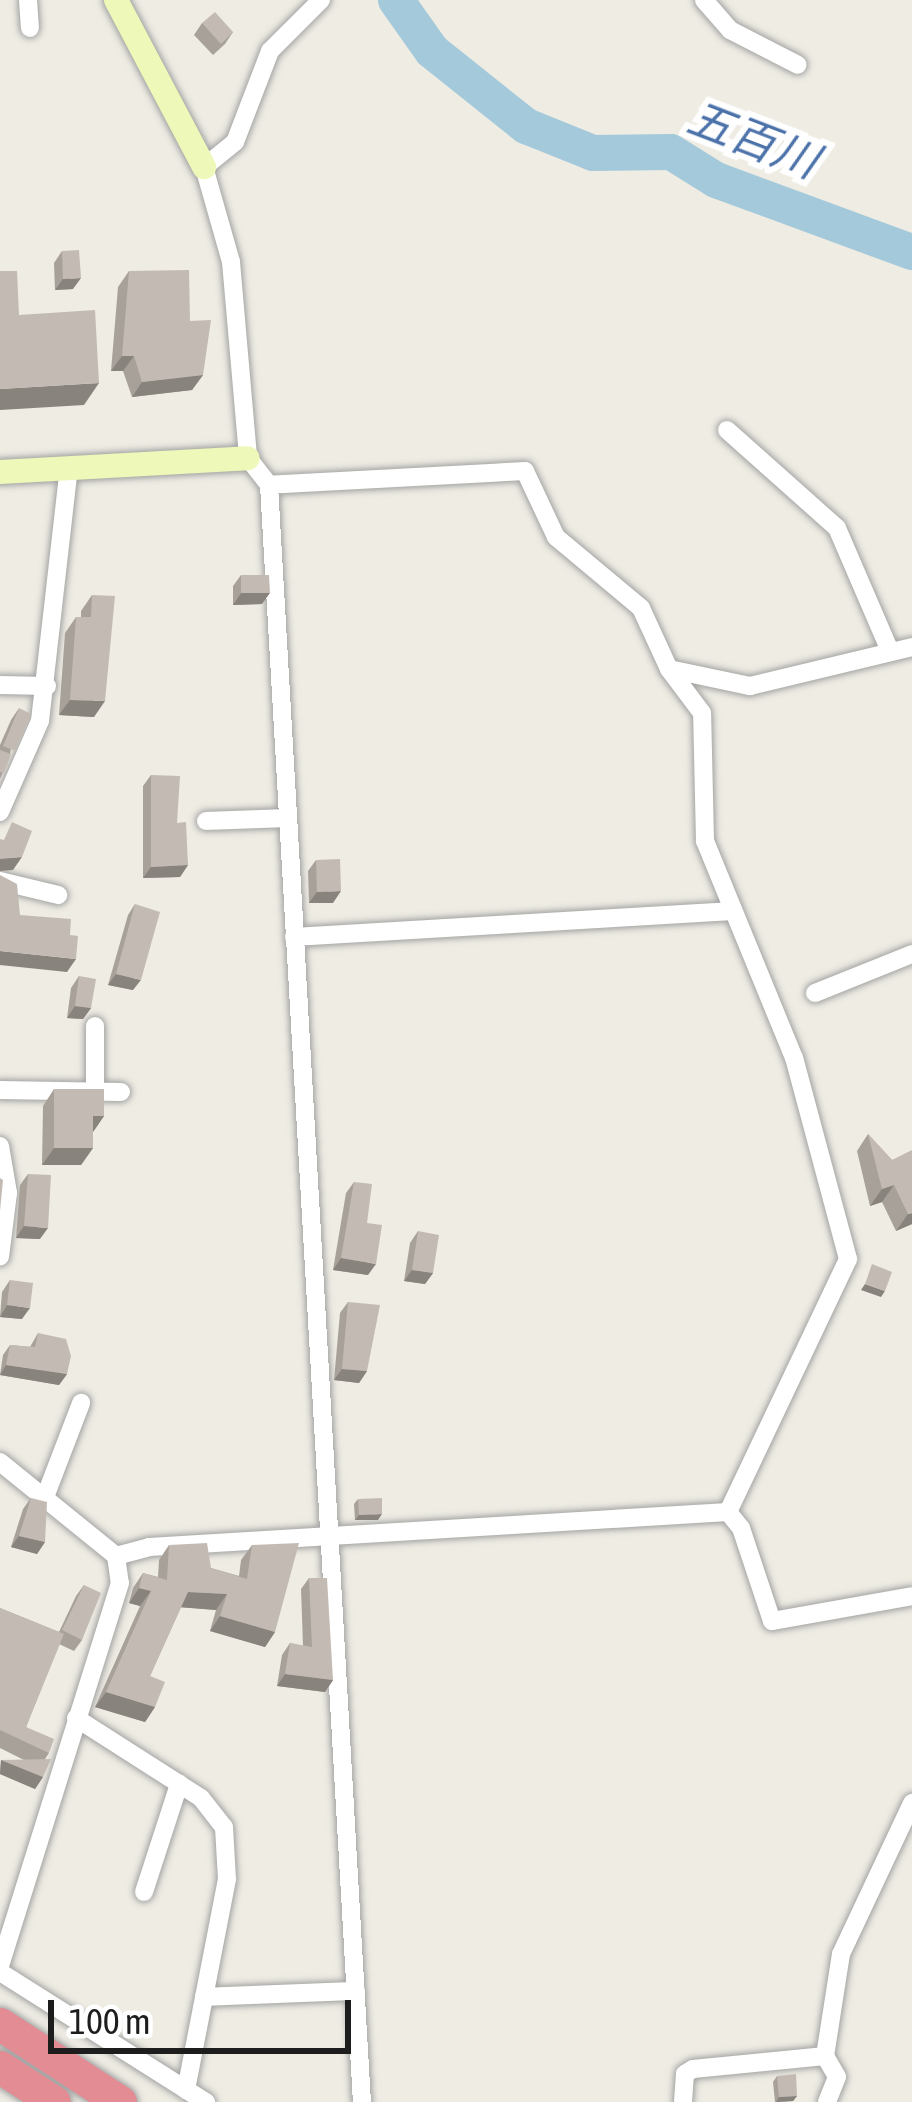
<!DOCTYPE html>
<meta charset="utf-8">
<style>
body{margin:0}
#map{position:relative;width:912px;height:2102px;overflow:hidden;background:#eeece3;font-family:"Asap Condensed","Noto Sans JP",sans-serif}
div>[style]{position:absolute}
.river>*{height:36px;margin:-18px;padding:0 18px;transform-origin:18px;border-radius:18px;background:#a4c9db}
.roads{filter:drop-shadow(0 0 3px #a4a4a4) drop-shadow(0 0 3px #a4a4a4)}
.street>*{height:18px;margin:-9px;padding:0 9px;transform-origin:9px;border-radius:9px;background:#fff}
.secondary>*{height:24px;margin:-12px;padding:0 12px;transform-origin:12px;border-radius:12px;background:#eef8b8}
.highway>*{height:33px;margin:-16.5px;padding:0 16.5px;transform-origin:16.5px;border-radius:16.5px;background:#e48c94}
.wall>*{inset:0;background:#a8a19a}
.shaded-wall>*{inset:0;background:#88837d}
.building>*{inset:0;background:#c3bbb3}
span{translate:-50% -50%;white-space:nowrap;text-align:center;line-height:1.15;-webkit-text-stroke:12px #fff;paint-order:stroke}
.water-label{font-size:45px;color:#4c72aa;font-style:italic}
.scale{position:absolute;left:48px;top:2000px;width:303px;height:54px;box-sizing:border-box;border:6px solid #1d1d1d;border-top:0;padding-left:15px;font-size:36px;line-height:42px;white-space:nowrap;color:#1d1d1d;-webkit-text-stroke:9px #fff;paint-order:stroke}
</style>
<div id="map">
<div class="river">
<i style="left:396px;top:0;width:62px;rotate:54.8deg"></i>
<i style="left:432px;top:51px;width:120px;rotate:38.6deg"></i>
<i style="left:526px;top:126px;width:72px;rotate:21.9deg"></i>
<i style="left:593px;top:153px;width:78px;rotate:-0.7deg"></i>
<i style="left:671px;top:152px;width:53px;rotate:31.9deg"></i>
<i style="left:716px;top:180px;width:209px;rotate:20.2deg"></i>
</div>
<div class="roads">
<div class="street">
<i style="left:28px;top:0;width:28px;rotate:86deg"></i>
<i style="left:321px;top:0;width:72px;rotate:135deg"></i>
<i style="left:270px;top:51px;width:97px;rotate:111deg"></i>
<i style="left:235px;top:142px;width:40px;rotate:141deg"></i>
<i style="left:204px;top:167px;width:99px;rotate:74.1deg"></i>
<i style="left:231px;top:262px;width:197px;rotate:85deg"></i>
<i style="left:248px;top:458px;width:34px;rotate:52deg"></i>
<i style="left:269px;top:485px;width:1620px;rotate:86.71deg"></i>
<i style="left:704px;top:0;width:40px;rotate:49deg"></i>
<i style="left:730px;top:30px;width:76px;rotate:27.2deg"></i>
<i style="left:727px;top:430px;width:147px;rotate:41.7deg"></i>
<i style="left:837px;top:528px;width:132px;rotate:66.7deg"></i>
<i style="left:669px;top:669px;width:83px;rotate:11.9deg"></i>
<i style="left:750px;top:686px;width:167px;rotate:-13.5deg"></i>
<i style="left:0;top:685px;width:47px;rotate:1.2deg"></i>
<i style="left:0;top:812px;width:99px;rotate:-66.3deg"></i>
<i style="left:40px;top:721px;width:256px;rotate:-83.5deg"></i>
<i style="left:206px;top:821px;width:81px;rotate:-2.1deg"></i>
<i style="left:0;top:881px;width:60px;rotate:13.6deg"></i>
<i style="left:294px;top:937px;width:439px;rotate:-3.4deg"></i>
<i style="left:815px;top:993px;width:105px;rotate:-21.9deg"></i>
<i style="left:0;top:1090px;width:121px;rotate:0.9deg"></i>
<i style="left:95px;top:1093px;width:67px;rotate:-90deg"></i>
<i style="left:0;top:1146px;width:48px;rotate:80.3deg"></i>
<i style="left:8px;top:1193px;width:64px;rotate:97.1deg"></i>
<i style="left:0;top:1462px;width:149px;rotate:39deg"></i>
<i style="left:116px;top:1556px;width:27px;rotate:82deg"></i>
<i style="left:120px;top:1583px;width:401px;rotate:107.4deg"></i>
<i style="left:45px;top:1497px;width:101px;rotate:-69deg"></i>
<i style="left:728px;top:1512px;width:21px;rotate:51deg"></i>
<i style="left:741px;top:1528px;width:98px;rotate:71.6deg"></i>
<i style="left:772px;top:1621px;width:142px;rotate:-10.1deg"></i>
<i style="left:116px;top:1556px;width:34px;rotate:-15deg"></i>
<i style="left:149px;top:1547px;width:580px;rotate:-3.46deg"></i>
<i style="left:728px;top:1512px;width:280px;rotate:-64.6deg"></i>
<i style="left:848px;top:1259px;width:208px;rotate:-105deg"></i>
<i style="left:794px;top:1058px;width:235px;rotate:-112.3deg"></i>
<i style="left:705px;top:841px;width:128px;rotate:-91.3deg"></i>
<i style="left:702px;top:713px;width:55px;rotate:-126.9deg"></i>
<i style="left:669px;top:669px;width:67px;rotate:-114.7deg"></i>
<i style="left:641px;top:608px;width:111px;rotate:-140.1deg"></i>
<i style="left:556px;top:537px;width:73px;rotate:-115.2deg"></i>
<i style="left:525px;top:471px;width:256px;rotate:176.9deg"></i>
<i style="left:76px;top:1718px;width:148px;rotate:32.6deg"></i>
<i style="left:201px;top:1798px;width:37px;rotate:52deg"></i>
<i style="left:224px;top:1827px;width:52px;rotate:86.7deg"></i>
<i style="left:227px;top:1879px;width:215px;rotate:101deg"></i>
<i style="left:144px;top:1892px;width:114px;rotate:-72deg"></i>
<i style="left:0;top:1972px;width:244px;rotate:32.3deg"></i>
<i style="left:204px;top:1997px;width:152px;rotate:-2.3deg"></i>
<i style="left:825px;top:2056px;width:24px;rotate:60deg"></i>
<i style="left:837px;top:2077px;width:27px;rotate:112deg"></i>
<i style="left:683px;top:2102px;width:28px;rotate:-86deg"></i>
<i style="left:685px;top:2074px;width:9px;rotate:-32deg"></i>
<i style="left:693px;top:2069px;width:133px;rotate:-5.6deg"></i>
<i style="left:825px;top:2056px;width:103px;rotate:-81.1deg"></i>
<i style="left:841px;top:1954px;width:167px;rotate:-64.8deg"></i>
</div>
<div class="secondary">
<i style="left:116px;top:0;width:189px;rotate:62.2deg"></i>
<i style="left:0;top:472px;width:248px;rotate:-3.2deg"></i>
</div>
<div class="highway">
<i style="left:0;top:2024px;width:143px;rotate:33deg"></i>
<i style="left:0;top:2067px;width:64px;rotate:32.9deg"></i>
</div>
</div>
<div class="wall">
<i style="clip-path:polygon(202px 23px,233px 32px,225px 44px,213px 55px,194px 35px)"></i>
<i style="clip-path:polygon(62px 251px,73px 289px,55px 290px,54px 263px)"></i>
<i style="clip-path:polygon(129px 271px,190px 321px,203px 375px,192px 390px,132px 397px,123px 371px,111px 371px,118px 287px)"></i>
<i style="clip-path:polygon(241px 575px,262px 604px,233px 605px,233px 586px)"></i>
<i style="clip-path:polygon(92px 595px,94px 717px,59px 715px,65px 633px,76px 617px,81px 617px,81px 611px)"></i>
<i style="clip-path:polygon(19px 708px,9px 759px,0 779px,0 745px,11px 720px)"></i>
<i style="clip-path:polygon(151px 775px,177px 823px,188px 865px,180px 877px,143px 878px,143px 786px)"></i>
<i style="clip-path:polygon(316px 860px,333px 903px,309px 903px,308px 871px)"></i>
<i style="clip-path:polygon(135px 904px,133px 990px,108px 985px,128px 915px)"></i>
<i style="clip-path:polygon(79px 976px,91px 1008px,83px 1019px,67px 1018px,71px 988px)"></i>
<i style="clip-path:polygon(54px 1089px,104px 1116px,93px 1132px,93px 1148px,81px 1165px,42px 1165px,43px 1106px)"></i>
<i style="clip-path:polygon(868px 1134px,892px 1160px,912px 1224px,896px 1231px,882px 1202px,870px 1206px,857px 1151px)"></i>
<i style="clip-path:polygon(28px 1174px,40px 1239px,16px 1238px,20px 1185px)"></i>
<i style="clip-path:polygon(354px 1182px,367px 1223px,368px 1275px,333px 1270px,346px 1193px)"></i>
<i style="clip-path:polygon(418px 1231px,433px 1273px,425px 1284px,404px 1281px,410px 1243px)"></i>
<i style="clip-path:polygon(10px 1280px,22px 1319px,0 1317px,2px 1292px)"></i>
<i style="clip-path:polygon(348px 1302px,367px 1371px,359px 1383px,334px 1380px,340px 1313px)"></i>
<i style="clip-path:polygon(38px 1333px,67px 1374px,59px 1385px,0 1375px,3px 1355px,10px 1345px,30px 1347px)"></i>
<i style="clip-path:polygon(31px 1498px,45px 1542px,37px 1554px,11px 1547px,23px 1509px)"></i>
<i style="clip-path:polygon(358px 1499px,378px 1520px,355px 1520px,354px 1504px)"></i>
<i style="clip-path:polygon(169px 1545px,211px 1568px,239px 1576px,241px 1560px,252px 1545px,275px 1632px,265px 1647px,210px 1631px,216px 1610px,181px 1607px,150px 1676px,155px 1707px,145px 1722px,95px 1707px,140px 1606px,129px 1603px,133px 1588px,143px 1573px,158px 1577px,159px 1560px)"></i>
<i style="clip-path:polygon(309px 1578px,333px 1680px,325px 1692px,277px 1686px,282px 1655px,290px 1643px,303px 1646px,301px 1589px)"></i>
<i style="clip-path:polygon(84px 1585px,82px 1640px,74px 1651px,59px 1644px,26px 1727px,49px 1753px,45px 1759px,43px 1777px,35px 1789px,0 1774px,1px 1760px,24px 1760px,0 1748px,0 1608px,59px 1632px,76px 1596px)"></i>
<i style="clip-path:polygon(777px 2076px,797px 2096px,793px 2101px,775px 2102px,773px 2082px)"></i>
</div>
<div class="shaded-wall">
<i style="clip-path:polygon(81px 278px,73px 289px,55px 290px,63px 279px)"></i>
<i style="clip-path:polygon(122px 356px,134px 356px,123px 371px,111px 371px)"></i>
<i style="clip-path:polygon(203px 375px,192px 390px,132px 397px,142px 382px)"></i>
<i style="clip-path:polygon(99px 383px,84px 405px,0 410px,0 389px)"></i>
<i style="clip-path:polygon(241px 593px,270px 593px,262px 604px,233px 605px)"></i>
<i style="clip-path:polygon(70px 700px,105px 701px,94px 717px,59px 715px)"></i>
<i style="clip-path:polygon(22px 857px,13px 870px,0 871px,0 858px)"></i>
<i style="clip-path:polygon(188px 865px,180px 877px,143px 878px,151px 867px)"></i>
<i style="clip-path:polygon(341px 891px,333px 903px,309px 903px,317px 892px)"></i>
<i style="clip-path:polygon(0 951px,76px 959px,67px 972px,0 965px)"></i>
<i style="clip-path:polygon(116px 974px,141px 980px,133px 990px,108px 985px)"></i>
<i style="clip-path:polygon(75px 1006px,91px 1008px,83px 1019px,67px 1018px)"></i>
<i style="clip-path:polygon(93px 1116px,104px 1116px,93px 1132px)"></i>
<i style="clip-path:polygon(54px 1148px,93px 1148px,81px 1165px,42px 1165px)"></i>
<i style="clip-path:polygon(894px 1185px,882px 1202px,870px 1206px,882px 1189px)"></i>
<i style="clip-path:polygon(912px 1213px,912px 1224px,896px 1231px,908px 1214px)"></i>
<i style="clip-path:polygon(24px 1226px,48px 1228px,40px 1239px,16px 1238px)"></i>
<i style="clip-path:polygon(341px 1258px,376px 1264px,368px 1275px,333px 1270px)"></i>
<i style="clip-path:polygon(412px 1270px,433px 1273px,425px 1284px,404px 1281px)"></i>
<i style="clip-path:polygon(865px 1284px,885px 1291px,881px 1297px,861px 1290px)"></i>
<i style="clip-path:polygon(7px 1305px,30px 1308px,22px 1319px,0 1317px)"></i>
<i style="clip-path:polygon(6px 1365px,67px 1374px,59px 1385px,0 1375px)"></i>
<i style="clip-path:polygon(342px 1369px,367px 1371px,359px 1383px,334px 1380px)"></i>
<i style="clip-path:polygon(382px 1514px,378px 1520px,355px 1520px,359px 1515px)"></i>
<i style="clip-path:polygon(19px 1536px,45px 1542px,37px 1554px,11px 1547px)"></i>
<i style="clip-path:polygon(139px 1588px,151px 1591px,140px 1606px,129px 1603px)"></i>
<i style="clip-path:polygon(188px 1592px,227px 1594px,216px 1610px,177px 1607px)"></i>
<i style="clip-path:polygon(220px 1616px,275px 1632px,265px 1647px,210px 1631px)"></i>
<i style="clip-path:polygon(285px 1674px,333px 1680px,325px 1692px,277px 1686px)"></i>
<i style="clip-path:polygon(106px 1692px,155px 1707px,145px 1722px,95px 1707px)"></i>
<i style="clip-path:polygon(1px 1760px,43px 1777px,35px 1789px,0 1774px)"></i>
<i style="clip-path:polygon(797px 2096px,793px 2101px,776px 2102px,779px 2097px)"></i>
</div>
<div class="building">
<i style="clip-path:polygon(215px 12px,233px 32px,221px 44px,202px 23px)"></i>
<i style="clip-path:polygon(79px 250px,81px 278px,63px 279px,62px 251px)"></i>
<i style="clip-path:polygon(189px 270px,190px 321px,211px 320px,203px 375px,142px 382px,134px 356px,122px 356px,129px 271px)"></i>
<i style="clip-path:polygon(0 271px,17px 271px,19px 315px,95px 310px,99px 383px,0 389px)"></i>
<i style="clip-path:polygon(241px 575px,269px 575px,270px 593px,241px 593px)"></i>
<i style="clip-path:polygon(92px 595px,115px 596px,105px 701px,70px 700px,76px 617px,91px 617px)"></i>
<i style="clip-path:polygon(19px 708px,31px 714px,15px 751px,3px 746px)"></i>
<i style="clip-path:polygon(0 750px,11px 754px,4px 773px,0 772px)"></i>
<i style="clip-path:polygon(151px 775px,180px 776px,177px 823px,186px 822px,188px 865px,151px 867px)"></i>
<i style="clip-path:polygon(12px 822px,32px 831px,22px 857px,0 859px,0 839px,4px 840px)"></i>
<i style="clip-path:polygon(340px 859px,341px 891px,317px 892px,316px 860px)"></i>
<i style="clip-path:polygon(0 875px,17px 884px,20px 915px,71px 919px,70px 935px,78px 936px,76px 959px,0 951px)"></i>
<i style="clip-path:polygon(135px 904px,160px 912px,141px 980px,116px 974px)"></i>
<i style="clip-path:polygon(79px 976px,96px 979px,91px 1008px,75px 1006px)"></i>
<i style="clip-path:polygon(54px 1089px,104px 1089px,104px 1116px,93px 1116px,93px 1148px,54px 1148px)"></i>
<i style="clip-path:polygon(868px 1134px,892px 1160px,912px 1150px,912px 1213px,908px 1214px,894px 1185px,882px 1189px)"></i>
<i style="clip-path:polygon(28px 1174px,51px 1175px,48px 1228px,24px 1226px)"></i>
<i style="clip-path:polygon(0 1178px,3px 1180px,0 1211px)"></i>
<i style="clip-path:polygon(354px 1182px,372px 1184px,367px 1223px,382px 1225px,376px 1264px,341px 1258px)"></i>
<i style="clip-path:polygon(418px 1231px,439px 1235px,433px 1273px,412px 1270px)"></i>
<i style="clip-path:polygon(872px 1264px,892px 1272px,885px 1291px,865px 1284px)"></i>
<i style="clip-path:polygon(10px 1280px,33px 1283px,30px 1308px,7px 1305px)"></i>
<i style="clip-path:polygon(348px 1302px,380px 1305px,367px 1371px,342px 1369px)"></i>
<i style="clip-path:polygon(38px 1333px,66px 1339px,71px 1356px,67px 1374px,6px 1365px,10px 1345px,35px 1347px)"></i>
<i style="clip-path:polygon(31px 1498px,47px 1502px,45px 1542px,19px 1536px)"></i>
<i style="clip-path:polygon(382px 1498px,382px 1514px,359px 1515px,358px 1499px)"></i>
<i style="clip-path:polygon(207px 1543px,211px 1568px,247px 1579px,252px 1545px,299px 1543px,275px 1632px,220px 1616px,227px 1594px,188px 1592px,150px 1676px,165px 1682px,155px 1707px,106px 1692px,151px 1591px,139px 1588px,143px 1573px,167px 1580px,169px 1545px)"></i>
<i style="clip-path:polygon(309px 1578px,327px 1578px,333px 1680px,285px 1674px,290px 1643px,312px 1647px)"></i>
<i style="clip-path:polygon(84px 1585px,101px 1593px,82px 1640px,62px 1630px)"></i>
<i style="clip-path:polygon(0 1608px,64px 1634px,26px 1727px,54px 1739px,49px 1753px,0 1730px)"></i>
<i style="clip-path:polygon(51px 1759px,43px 1777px,1px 1760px)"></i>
<i style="clip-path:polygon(796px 2074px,797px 2096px,779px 2097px,777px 2076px)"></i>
</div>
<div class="water-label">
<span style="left:753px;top:140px;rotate:21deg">五百川</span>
</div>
<div class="scale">100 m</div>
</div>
